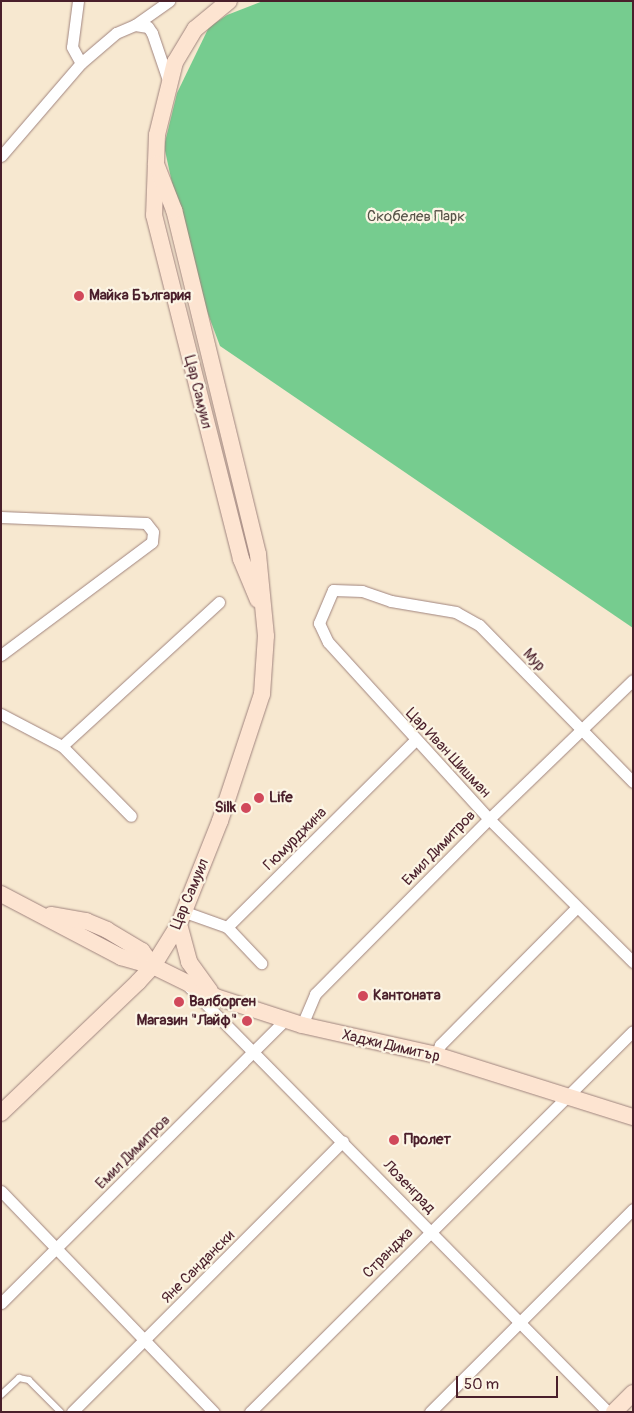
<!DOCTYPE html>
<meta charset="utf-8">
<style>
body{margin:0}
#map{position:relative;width:634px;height:1413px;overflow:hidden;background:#f7e8d0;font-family:Pangolin,sans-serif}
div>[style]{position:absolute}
.green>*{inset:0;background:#76cc8f}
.roads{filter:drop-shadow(0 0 1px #a0847e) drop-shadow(0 0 1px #a0847e)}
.lane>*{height:5.5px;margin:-2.75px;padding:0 2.75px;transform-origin:2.75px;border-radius:2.75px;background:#fff}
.street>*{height:11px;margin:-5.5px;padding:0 5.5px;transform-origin:5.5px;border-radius:5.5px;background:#fff}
.secondary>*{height:16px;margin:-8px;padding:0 8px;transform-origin:8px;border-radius:8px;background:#fde4d1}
.dots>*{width:14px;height:14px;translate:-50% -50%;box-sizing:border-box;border:2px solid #fcf5e5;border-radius:50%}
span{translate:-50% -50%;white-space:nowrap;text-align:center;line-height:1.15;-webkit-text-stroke:4.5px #fcf5e5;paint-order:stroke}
.park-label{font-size:15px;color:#575349}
.poi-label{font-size:15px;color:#4a1f2b;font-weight:700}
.left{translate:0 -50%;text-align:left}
.right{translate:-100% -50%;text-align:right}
.street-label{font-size:15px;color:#4a1f2b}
.frame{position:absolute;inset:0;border:2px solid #4a1f2b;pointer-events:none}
.scale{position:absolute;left:456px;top:1376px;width:102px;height:22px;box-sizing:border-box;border:2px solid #4a1f2b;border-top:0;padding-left:6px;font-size:15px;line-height:18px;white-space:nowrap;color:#4a1f2b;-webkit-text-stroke:4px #fcf5e5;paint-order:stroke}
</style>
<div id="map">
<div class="green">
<i style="clip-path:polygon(263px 1px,633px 1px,633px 628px,220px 346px,190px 266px,164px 146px,177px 93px,209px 27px,227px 15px)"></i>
</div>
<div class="roads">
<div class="lane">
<i style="left:1px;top:1395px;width:25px;rotate:-43deg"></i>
<i style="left:19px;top:1378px;width:10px;rotate:11deg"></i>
<i style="left:29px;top:1380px;width:45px;rotate:45deg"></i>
</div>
<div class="street">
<i style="left:78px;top:1px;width:46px;rotate:97.4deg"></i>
<i style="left:72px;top:47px;width:18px;rotate:61deg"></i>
<i style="left:135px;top:25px;width:13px;rotate:9deg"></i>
<i style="left:148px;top:27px;width:7px;rotate:56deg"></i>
<i style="left:152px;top:33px;width:53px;rotate:71.2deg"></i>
<i style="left:1px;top:156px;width:123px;rotate:-49.3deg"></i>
<i style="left:81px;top:63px;width:46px;rotate:-40.6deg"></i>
<i style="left:116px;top:33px;width:21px;rotate:-23deg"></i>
<i style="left:135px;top:25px;width:42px;rotate:-35.2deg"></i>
<i style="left:1px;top:517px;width:145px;rotate:2.4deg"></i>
<i style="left:146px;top:523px;width:11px;rotate:52deg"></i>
<i style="left:153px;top:532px;width:10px;rotate:96deg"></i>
<i style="left:152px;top:542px;width:189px;rotate:143.2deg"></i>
<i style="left:1px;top:714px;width:69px;rotate:27.7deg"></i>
<i style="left:62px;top:746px;width:98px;rotate:45.4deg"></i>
<i style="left:62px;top:746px;width:213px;rotate:-42.5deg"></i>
<i style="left:633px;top:782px;width:220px;rotate:-134.4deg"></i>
<i style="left:479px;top:625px;width:26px;rotate:-151deg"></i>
<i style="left:456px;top:612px;width:66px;rotate:-170.4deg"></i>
<i style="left:391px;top:601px;width:31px;rotate:-161deg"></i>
<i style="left:362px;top:591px;width:29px;rotate:-178deg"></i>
<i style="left:333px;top:590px;width:36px;rotate:113deg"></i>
<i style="left:319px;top:623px;width:21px;rotate:65deg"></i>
<i style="left:328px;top:642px;width:239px;rotate:47.7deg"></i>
<i style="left:489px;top:819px;width:203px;rotate:44.8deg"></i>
<i style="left:185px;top:912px;width:45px;rotate:19.7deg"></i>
<i style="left:227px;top:927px;width:265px;rotate:-44.8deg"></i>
<i style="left:227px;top:927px;width:50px;rotate:46.6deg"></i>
<i style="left:188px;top:986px;width:598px;rotate:45.41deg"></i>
<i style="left:302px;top:1025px;width:34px;rotate:-67deg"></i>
<i style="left:315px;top:994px;width:247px;rotate:-45.2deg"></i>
<i style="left:489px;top:819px;width:200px;rotate:-44deg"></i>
<i style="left:436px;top:1055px;width:11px;rotate:-68deg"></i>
<i style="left:440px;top:1045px;width:194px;rotate:-45.2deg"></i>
<i style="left:1px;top:1191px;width:307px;rotate:46.1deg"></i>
<i style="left:1px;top:1303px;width:401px;rotate:-44.9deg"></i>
<i style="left:72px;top:1412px;width:383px;rotate:-45deg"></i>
<i style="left:250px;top:1412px;width:540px;rotate:-44.85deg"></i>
<i style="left:430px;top:1412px;width:287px;rotate:-45deg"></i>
</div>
<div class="secondary">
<i style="left:229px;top:1px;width:44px;rotate:140.5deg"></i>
<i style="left:195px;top:29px;width:39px;rotate:121deg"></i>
<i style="left:175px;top:62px;width:75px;rotate:103.9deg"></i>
<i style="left:157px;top:135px;width:80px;rotate:92.1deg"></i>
<i style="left:154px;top:215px;width:355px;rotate:75.8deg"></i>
<i style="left:241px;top:559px;width:44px;rotate:67.5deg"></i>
<i style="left:1px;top:894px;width:136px;rotate:27.7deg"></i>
<i style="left:121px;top:957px;width:33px;rotate:16deg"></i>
<i style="left:153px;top:966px;width:70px;rotate:26.2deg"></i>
<i style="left:216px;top:997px;width:90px;rotate:18deg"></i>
<i style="left:302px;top:1025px;width:137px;rotate:12.6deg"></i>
<i style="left:436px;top:1055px;width:207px;rotate:17.5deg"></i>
<i style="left:51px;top:915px;width:36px;rotate:10deg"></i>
<i style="left:86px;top:921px;width:23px;rotate:23deg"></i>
<i style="left:107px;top:930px;width:41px;rotate:31deg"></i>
<i style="left:142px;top:951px;width:19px;rotate:54deg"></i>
<i style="left:179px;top:924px;width:39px;rotate:75deg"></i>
<i style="left:189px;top:962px;width:36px;rotate:54deg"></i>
<i style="left:1px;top:1113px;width:190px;rotate:-43.7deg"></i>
<i style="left:138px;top:982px;width:22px;rotate:-47deg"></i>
<i style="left:153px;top:966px;width:49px;rotate:-58.2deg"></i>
<i style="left:179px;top:924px;width:111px;rotate:-68.3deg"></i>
<i style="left:220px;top:821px;width:134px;rotate:-71.7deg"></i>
<i style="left:262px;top:694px;width:58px;rotate:-86.1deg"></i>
<i style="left:266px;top:636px;width:82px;rotate:-95.6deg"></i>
<i style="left:258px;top:554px;width:354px;rotate:-103.7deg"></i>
<i style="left:174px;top:210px;width:49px;rotate:-111.4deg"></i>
<i style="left:614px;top:1412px;width:27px;rotate:-45deg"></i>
</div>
</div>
<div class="dots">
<i style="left:79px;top:296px;background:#d1495b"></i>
<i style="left:259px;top:798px;background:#d1495b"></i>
<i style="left:246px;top:808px;background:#d1495b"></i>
<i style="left:363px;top:996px;background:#d1495b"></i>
<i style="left:179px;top:1002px;background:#d1495b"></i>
<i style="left:247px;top:1021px;background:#d1495b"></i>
<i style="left:394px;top:1140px;background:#d1495b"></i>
</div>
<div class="park-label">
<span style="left:416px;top:217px">Скобелев Парк</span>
</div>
<div class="poi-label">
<span class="left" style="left:89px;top:296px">Майка България</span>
<span class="left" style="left:269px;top:798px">Life</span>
<span class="right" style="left:236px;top:808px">Silk</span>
<span class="left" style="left:373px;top:996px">Кантоната</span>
<span class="left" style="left:189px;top:1002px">Валборген</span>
<span class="right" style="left:237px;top:1021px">Магазин "Лайф"</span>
<span class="left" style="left:404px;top:1140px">Пролет</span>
</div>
<div class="street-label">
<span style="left:198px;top:392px;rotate:76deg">Цар Самуил</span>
<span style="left:534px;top:660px;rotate:46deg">Мур</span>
<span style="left:448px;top:753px;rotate:47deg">Цар Иван Шишман</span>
<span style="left:295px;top:839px;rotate:-45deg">Гюмурджина</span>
<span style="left:439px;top:848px;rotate:-46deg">Емил Димитров</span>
<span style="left:190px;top:894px;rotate:-67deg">Цар Самуил</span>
<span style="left:391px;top:1046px;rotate:13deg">Хаджи Димитър</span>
<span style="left:133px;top:1152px;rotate:-45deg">Емил Димитров</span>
<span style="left:409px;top:1187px;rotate:46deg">Лозенград</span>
<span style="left:388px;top:1253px;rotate:-45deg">Странджа</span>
<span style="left:198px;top:1267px;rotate:-45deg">Яне Сандански</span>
</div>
<div class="frame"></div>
<div class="scale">50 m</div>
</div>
